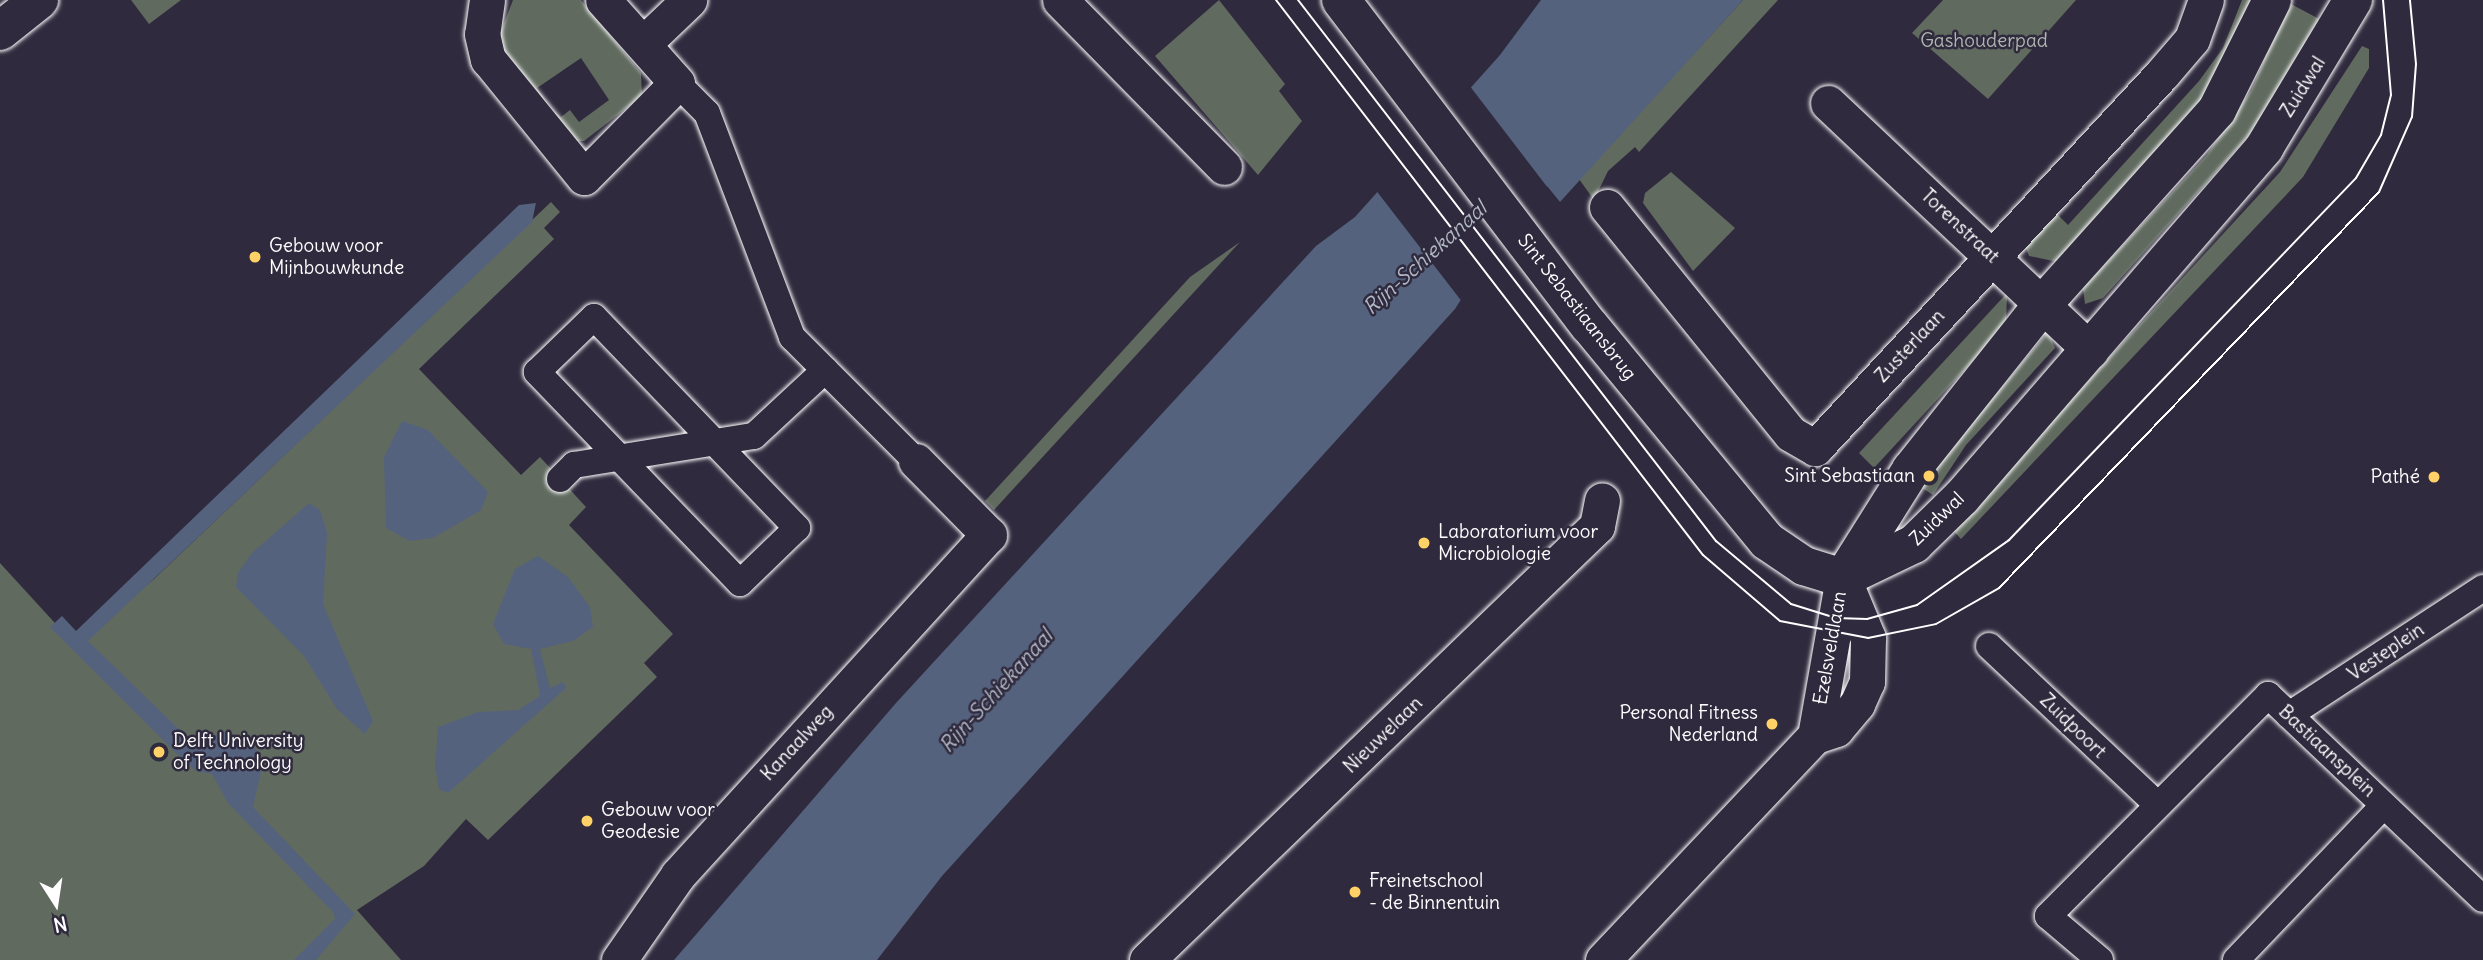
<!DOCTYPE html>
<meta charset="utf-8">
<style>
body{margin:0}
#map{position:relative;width:2483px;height:960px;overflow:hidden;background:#2f2a3d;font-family:Delius,sans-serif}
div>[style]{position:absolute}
.green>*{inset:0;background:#606a5f}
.water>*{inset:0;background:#55627e}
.pier>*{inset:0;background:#2f2a3d}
.roads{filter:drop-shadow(0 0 2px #fff) drop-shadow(0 0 2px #fff)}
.pedestrian>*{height:26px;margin:-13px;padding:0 13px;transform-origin:13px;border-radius:13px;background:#2f2a3d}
.minor>*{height:35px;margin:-17.5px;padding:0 17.5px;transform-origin:17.5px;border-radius:17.5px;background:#2f2a3d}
.secondary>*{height:38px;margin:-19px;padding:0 19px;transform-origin:19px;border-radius:19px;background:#2f2a3d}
.tram>*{height:2px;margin:-1px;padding:0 1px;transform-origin:1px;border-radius:1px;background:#fff}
.dots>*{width:19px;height:19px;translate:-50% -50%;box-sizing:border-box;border:4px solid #2f2a3d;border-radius:50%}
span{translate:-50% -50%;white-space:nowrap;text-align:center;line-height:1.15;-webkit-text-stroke:5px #2f2a3d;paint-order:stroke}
.park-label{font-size:19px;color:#b0b4af}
.street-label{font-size:19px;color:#fff}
.poi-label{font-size:19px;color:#fff}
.left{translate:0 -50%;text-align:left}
.right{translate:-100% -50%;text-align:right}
.water-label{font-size:21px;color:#b2b8c5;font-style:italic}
.north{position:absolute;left:21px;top:869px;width:70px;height:70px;-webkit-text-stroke:5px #2f2a3d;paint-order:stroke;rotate:168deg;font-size:19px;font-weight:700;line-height:28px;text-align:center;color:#fff}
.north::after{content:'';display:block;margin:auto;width:24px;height:32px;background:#fff;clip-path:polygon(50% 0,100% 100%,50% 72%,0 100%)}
</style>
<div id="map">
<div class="green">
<i style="clip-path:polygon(131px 0,181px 0,149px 24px)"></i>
<i style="clip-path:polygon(evenodd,513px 0,581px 0,641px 73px,642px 96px,584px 141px,573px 141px,507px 65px,500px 34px,513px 0,581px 58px,609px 100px,579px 122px,570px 110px,561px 117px,552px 110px,537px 88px,581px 58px)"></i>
<i style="clip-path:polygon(1219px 0,1285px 84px,1279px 91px,1302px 121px,1258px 175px,1155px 56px)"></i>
<i style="clip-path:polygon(1743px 0,1778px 0,1639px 152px,1635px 147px,1608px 171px,1594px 200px,1579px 179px)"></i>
<i style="clip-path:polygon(1943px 0,2076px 0,1988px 99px,1912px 33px)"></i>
<i style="clip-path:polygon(2242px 0,2256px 0,2207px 100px,2058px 262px,2029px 256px,2023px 241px,2051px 208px,2068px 225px,2199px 81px,2223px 48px)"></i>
<i style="clip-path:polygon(2289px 3px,2323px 21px,2260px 123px,2103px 298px,2085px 304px,2083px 288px,2206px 156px,2251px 91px)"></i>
<i style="clip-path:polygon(2362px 46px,2369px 49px,2369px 68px,2303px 177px,1961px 539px,1952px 529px,2280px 172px)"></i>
<i style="clip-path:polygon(1671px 172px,1735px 228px,1693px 271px,1643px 203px,1645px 193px)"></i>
<i style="clip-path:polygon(551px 202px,560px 212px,544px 228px,554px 239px,419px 369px,521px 475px,540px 457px,586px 507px,569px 525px,673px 634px,644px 663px,657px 677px,488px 840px,466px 819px,424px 866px,357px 910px,401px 960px,0 960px,0 563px,75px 645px,154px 579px)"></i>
<i style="clip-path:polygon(1240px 242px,994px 510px,985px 501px,1190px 277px)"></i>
<i style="clip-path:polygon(2007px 293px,2006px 325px,1874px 468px,1859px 453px)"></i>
<i style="clip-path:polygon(2048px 332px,2055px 348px,1966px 445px,1933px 495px,1919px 486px)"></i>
</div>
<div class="water">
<i style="clip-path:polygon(1541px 0,1743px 0,1560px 202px,1547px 186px,1455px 286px,1462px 298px,1455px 309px,942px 876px,877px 960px,674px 960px,896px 703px,1316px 246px,1355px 217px,1500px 55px)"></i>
<i style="clip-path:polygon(536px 203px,532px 222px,88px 641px,193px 743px,223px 732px,251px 739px,263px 763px,253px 807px,355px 914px,316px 960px,294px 960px,335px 919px,333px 912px,228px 803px,212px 774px,196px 771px,172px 749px,50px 627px,62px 616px,76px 631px,519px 205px)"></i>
<i style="clip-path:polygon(402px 421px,428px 430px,488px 492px,481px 510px,433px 538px,410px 541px,386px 528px,384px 457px)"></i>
<i style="clip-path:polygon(309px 503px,320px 510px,327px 533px,323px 604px,373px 721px,365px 734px,337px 709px,304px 656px,236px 587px,238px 573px,252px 553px)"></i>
<i style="clip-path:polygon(538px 556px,568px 577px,590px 607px,593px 627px,573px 641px,540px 649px,550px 688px,563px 682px,566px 688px,448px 793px,439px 789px,435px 767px,438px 727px,478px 712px,518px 710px,540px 696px,531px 649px,504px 644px,493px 624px,515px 569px)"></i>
</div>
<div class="pier">
<i style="clip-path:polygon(1469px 85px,1561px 205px,1547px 191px,1459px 286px,1463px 303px,1375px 189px)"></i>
</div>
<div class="roads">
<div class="pedestrian">
<i style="left:677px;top:83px;width:42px;rotate:45deg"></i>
<i style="left:707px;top:113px;width:240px;rotate:69.2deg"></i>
<i style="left:792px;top:337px;width:175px;rotate:45deg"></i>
<i style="left:594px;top:317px;width:293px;rotate:46.1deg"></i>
<i style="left:797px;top:528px;width:79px;rotate:136deg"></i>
<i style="left:740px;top:583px;width:293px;rotate:-133.9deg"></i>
<i style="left:537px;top:372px;width:79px;rotate:-44deg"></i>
<i style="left:560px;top:479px;width:20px;rotate:-45deg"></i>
<i style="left:574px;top:465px;width:182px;rotate:-9.2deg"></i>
<i style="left:754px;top:436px;width:97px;rotate:-42.9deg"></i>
<i style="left:1989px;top:646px;width:232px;rotate:43.3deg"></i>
<i style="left:2289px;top:715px;width:232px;rotate:-33.2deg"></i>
<i style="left:2100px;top:960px;width:68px;rotate:-139.8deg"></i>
<i style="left:2048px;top:916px;width:312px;rotate:-45.1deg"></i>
<i style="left:2268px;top:695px;width:296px;rotate:43.5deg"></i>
<i style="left:2236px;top:960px;width:214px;rotate:-46.3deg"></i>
</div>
<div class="minor">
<i style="left:487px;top:0;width:34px;rotate:98deg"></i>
<i style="left:482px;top:34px;width:26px;rotate:77deg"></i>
<i style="left:488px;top:59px;width:152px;rotate:50.9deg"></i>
<i style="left:584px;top:177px;width:132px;rotate:-45.3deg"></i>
<i style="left:677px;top:83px;width:111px;rotate:-131.7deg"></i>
<i style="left:1060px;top:0;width:234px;rotate:45.5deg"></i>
<i style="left:643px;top:44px;width:64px;rotate:-43.7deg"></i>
<i style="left:1828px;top:103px;width:361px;rotate:43.3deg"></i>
<i style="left:1607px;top:207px;width:292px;rotate:51deg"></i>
<i style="left:1791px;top:434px;width:28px;rotate:30deg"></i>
<i style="left:1815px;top:448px;width:510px;rotate:-47.14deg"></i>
<i style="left:2162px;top:74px;width:46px;rotate:-49.4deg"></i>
<i style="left:2192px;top:39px;width:41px;rotate:-70.3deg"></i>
<i style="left:1815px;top:736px;width:160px;rotate:-80deg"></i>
<i style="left:619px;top:960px;width:103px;rotate:-55.2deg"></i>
<i style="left:678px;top:875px;width:461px;rotate:-47.6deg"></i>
<i style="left:989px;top:535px;width:104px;rotate:-134.6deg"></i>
<i style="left:1147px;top:960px;width:625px;rotate:-43.96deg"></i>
<i style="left:1597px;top:526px;width:26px;rotate:-79deg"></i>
<i style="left:1603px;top:960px;width:308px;rotate:-46.6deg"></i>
<i style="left:1815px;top:736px;width:22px;rotate:-18deg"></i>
<i style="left:1836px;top:729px;width:33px;rotate:-50deg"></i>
<i style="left:1857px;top:704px;width:24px;rotate:-66deg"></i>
<i style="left:1867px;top:682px;width:44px;rotate:-88.7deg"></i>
<i style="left:1868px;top:638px;width:65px;rotate:-112.6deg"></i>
</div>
<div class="secondary">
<i style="left:1341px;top:0;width:409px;rotate:52.7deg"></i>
<i style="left:1589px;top:325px;width:280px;rotate:50.5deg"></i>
<i style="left:1767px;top:541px;width:45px;rotate:34deg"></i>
<i style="left:1804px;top:566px;width:41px;rotate:17.1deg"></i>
<i style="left:0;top:31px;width:50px;rotate:-38.5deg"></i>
<i style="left:1843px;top:578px;width:79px;rotate:-25.6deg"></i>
<i style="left:1914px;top:544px;width:67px;rotate:-44.4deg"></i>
<i style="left:1962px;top:497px;width:462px;rotate:-49.1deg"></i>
<i style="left:2264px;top:148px;width:173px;rotate:-59deg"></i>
<i style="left:1843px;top:578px;width:128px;rotate:-57.8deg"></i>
<i style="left:1911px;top:470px;width:213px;rotate:-51.5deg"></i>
<i style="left:2044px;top:303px;width:259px;rotate:-48.1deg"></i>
<i style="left:2217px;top:110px;width:123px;rotate:-63.4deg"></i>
</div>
</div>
<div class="tram">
<i style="left:1276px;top:0;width:700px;rotate:52.43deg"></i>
<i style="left:1703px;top:555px;width:101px;rotate:40.6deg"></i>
<i style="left:1780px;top:621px;width:90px;rotate:10.9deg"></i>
<i style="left:1868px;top:638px;width:69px;rotate:-11.6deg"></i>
<i style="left:1936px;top:624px;width:73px;rotate:-29.7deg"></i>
<i style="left:1999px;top:588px;width:549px;rotate:-46.18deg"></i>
<i style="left:2379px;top:192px;width:82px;rotate:-66.3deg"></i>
<i style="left:2412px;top:117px;width:53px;rotate:-85.7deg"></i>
<i style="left:2416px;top:64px;width:64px;rotate:-95.4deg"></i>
<i style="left:1298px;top:0;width:684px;rotate:52.31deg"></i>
<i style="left:1716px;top:541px;width:98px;rotate:40deg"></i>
<i style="left:1791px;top:604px;width:47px;rotate:17.3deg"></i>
<i style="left:1836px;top:618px;width:31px;rotate:2deg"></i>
<i style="left:1867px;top:619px;width:52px;rotate:-15.6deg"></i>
<i style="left:1917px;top:605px;width:113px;rotate:-35.2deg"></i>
<i style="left:2009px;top:540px;width:501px;rotate:-46.21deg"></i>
<i style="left:2356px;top:178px;width:50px;rotate:-59.8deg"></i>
<i style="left:2381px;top:135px;width:41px;rotate:-76deg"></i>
<i style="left:2391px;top:95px;width:95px;rotate:-94.8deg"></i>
</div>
<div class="dots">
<i style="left:255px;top:257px;background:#ffd166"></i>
<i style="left:1929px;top:476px;background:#ffd166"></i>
<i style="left:2434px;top:477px;background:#ffd166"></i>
<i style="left:1424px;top:543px;background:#ffd166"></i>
<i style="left:1772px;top:724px;background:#ffd166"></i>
<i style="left:159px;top:752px;background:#ffd166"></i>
<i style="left:587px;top:821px;background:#ffd166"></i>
<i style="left:1355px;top:892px;background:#ffd166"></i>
</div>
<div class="park-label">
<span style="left:1984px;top:41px">Gashouderpad</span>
</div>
<div class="street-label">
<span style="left:2303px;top:87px;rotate:-58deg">Zuidwal</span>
<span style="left:1960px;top:226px;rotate:43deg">Torenstraat</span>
<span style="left:1577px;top:307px;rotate:52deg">Sint Sebastiaansbrug</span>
<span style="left:1910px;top:346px;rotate:-47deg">Zusterlaan</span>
<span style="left:1937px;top:519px;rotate:-44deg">Zuidwal</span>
<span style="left:1830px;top:648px;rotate:-80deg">Ezelsveldlaan</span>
<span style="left:2386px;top:652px;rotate:-34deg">Vesteplein</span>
<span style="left:2073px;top:726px;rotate:44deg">Zuidpoort</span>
<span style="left:1383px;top:735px;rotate:-44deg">Nieuwelaan</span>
<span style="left:797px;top:743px;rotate:-47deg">Kanaalweg</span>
<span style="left:2327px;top:751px;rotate:43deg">Bastiaansplein</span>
</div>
<div class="poi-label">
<span class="left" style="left:269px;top:257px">Gebouw voor<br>Mijnbouwkunde</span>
<span class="right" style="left:1915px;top:476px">Sint Sebastiaan</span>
<span class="right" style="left:2420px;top:477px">Pathé</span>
<span class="left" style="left:1438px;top:543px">Laboratorium voor<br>Microbiologie</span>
<span class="right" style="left:1758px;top:724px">Personal Fitness<br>Nederland</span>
<span class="left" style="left:173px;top:752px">Delft University<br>of Technology</span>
<span class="left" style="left:601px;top:821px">Gebouw voor<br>Geodesie</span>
<span class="left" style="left:1369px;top:892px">Freinetschool<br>- de Binnentuin</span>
</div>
<div class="water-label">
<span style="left:1425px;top:258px;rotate:-42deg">Rijn-Schiekanaal</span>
<span style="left:996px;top:691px;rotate:-48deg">Rijn-Schiekanaal</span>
</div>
<div class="north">N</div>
</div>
